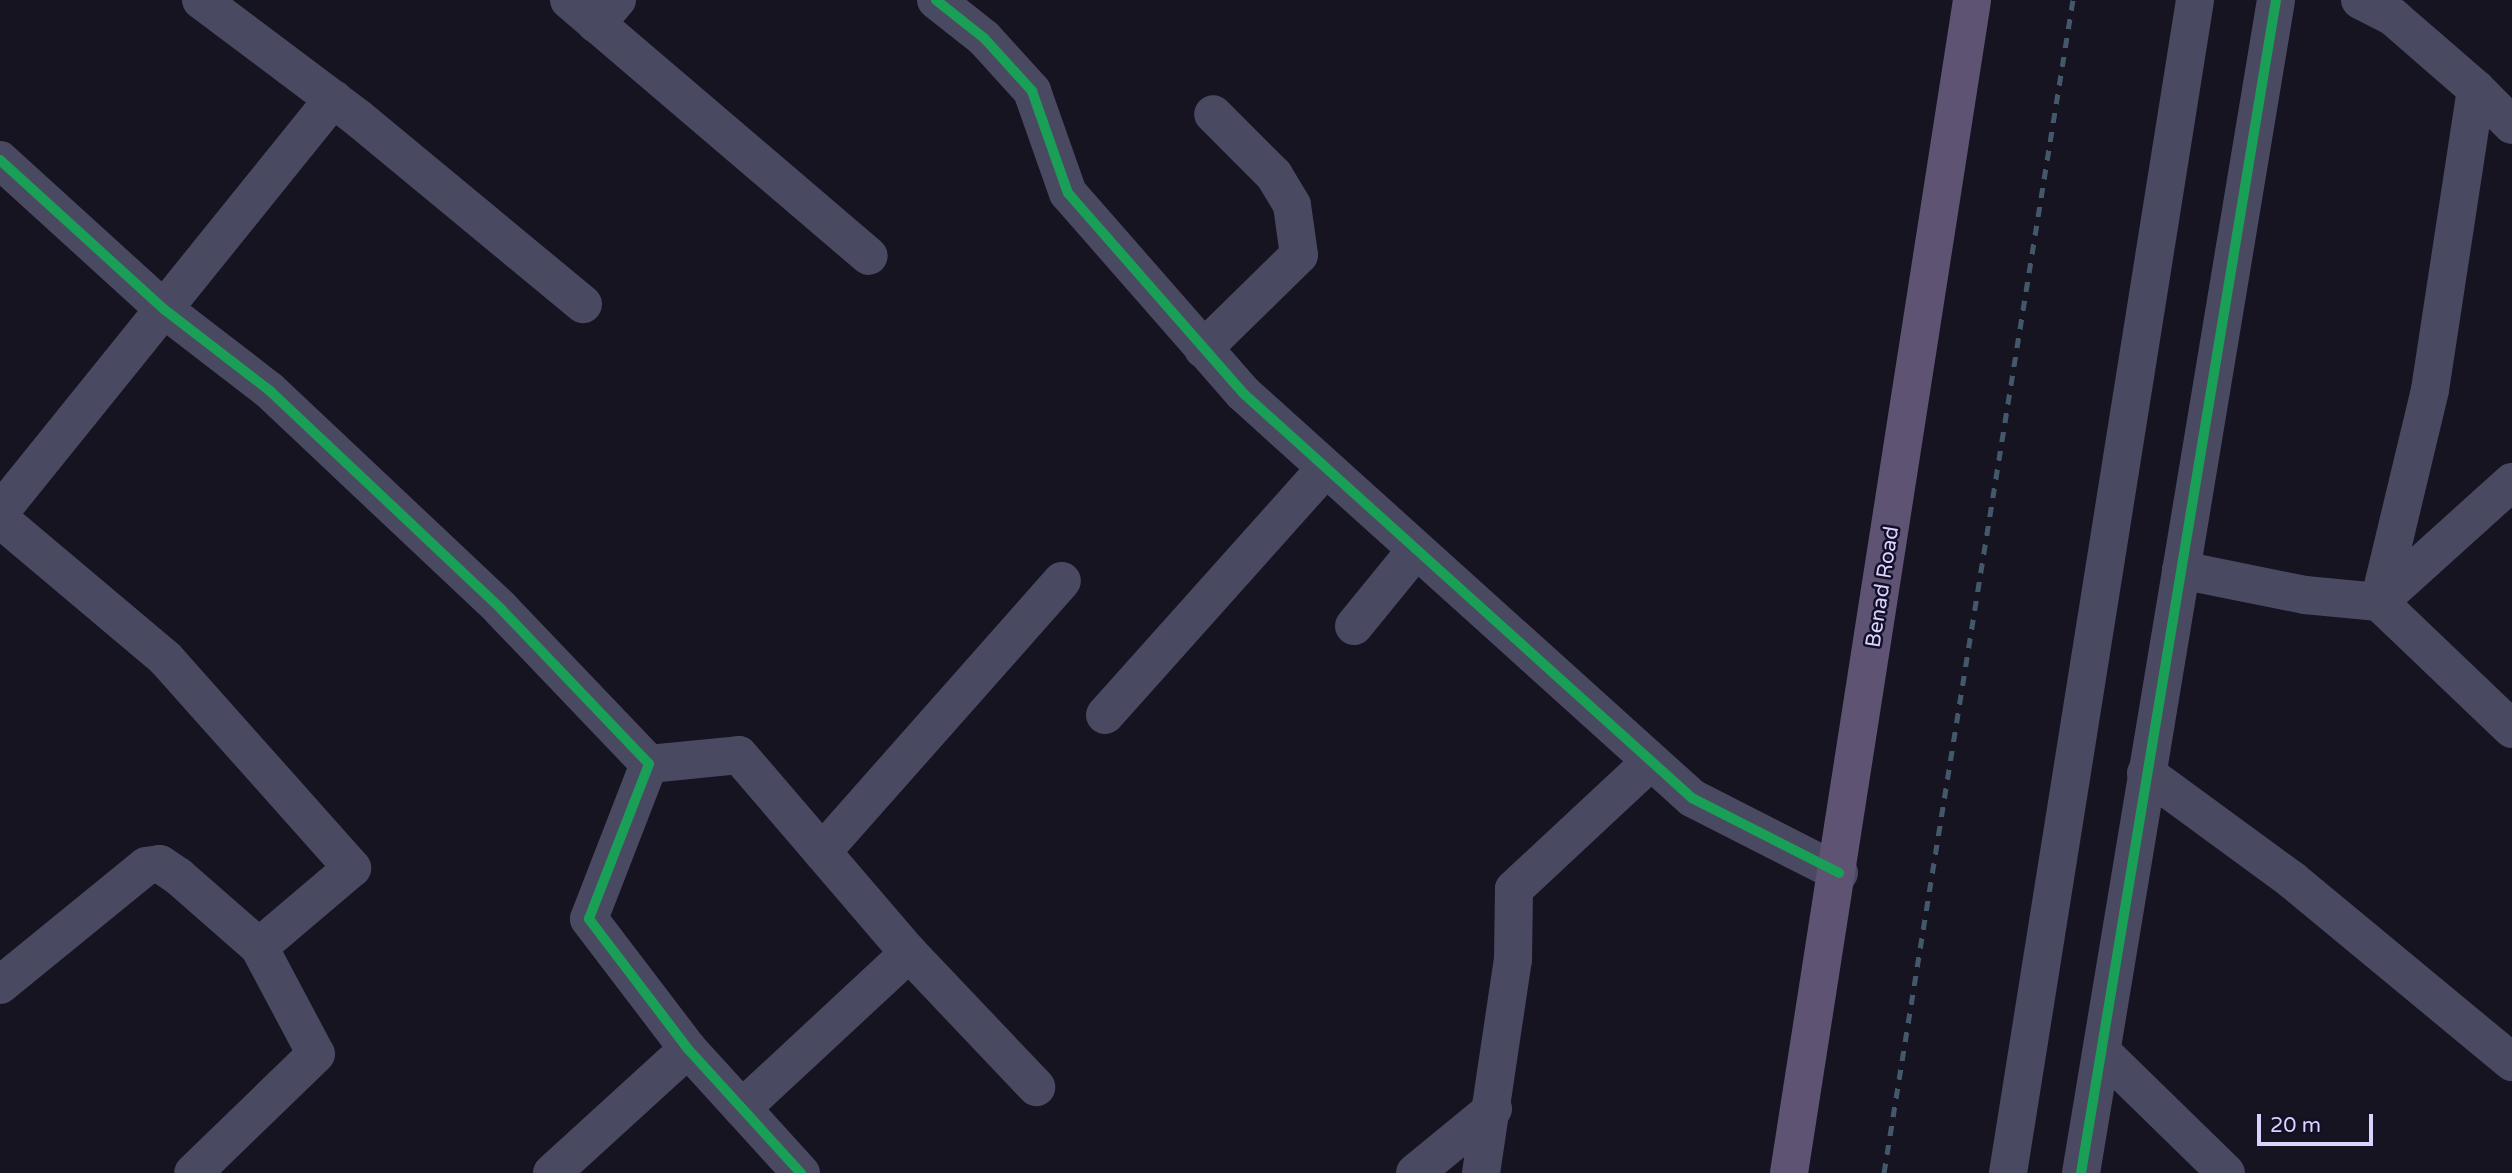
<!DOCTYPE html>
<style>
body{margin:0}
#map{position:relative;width:2512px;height:1173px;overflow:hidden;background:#161421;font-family:"Varela Round",sans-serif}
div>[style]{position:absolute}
.minor>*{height:38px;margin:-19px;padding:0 19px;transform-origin:19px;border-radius:19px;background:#4a4962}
.major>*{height:38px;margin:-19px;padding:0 19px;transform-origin:19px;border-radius:19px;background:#5e5373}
.rail>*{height:5px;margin-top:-2.5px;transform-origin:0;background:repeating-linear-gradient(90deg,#43596b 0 10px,transparent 0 19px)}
.cycleway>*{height:10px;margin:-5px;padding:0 5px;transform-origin:5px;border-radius:5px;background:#1a9f57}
span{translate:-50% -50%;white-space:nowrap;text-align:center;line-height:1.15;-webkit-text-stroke:5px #130f26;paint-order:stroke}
.street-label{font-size:21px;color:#d9d4ff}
.scale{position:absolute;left:2257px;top:1114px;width:116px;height:32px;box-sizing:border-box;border:4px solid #d9d4ff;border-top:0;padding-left:9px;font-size:21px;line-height:24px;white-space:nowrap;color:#d9d4ff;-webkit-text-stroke:5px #130f26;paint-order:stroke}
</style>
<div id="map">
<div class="minor">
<i style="left:201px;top:0;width:196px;rotate:36.9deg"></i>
<i style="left:358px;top:118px;width:292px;rotate:39.6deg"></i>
<i style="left:569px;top:0;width:394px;rotate:40.5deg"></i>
<i style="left:936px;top:0;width:61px;rotate:38.4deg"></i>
<i style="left:984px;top:38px;width:72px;rotate:47.8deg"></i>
<i style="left:1032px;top:91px;width:108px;rotate:70.6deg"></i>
<i style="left:1068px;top:193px;width:266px;rotate:48.8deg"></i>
<i style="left:1243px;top:393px;width:605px;rotate:42.05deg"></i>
<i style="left:1692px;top:798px;width:165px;rotate:27deg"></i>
<i style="left:2360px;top:0;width:37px;rotate:27deg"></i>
<i style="left:2393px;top:17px;width:110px;rotate:40.9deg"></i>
<i style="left:2476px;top:89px;width:304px;rotate:98.7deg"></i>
<i style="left:2430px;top:390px;width:218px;rotate:103.5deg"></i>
<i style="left:596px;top:24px;width:32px;rotate:-49deg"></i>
<i style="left:2476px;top:89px;width:51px;rotate:45deg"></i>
<i style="left:0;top:160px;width:223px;rotate:42.3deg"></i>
<i style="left:165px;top:310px;width:131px;rotate:37.6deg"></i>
<i style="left:269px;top:390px;width:319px;rotate:43.3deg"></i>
<i style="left:501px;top:609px;width:214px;rotate:46.3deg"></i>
<i style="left:649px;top:764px;width:166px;rotate:111.2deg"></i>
<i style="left:589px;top:919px;width:163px;rotate:52.7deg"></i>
<i style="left:688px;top:1049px;width:168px;rotate:47.7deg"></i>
<i style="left:1203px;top:349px;width:134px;rotate:-44.4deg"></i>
<i style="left:1299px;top:255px;width:50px;rotate:-98deg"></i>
<i style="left:1292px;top:205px;width:35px;rotate:-121deg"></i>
<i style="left:1274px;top:175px;width:86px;rotate:-135deg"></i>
<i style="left:0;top:512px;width:531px;rotate:-51.12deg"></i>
<i style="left:0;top:519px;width:217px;rotate:40.1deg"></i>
<i style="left:166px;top:659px;width:280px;rotate:48.3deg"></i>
<i style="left:352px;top:868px;width:122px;rotate:139.7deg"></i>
<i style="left:259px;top:947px;width:121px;rotate:62deg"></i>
<i style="left:316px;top:1054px;width:171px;rotate:135.9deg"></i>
<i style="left:2181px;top:570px;width:126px;rotate:11.4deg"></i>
<i style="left:2305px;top:595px;width:74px;rotate:5.4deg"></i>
<i style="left:2379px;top:602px;width:184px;rotate:43.7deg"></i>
<i style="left:2379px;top:602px;width:179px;rotate:-42.1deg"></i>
<i style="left:1354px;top:626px;width:98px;rotate:-50.8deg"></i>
<i style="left:1105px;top:715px;width:331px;rotate:-48.2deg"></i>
<i style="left:649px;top:764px;width:90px;rotate:-5.7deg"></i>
<i style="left:739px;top:755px;width:261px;rotate:49.4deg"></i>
<i style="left:909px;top:953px;width:228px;rotate:137.1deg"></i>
<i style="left:2146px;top:773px;width:181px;rotate:36.2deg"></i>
<i style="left:2292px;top:880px;width:286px;rotate:39.6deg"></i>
<i style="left:822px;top:852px;width:362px;rotate:-48.5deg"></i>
<i style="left:909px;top:953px;width:185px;rotate:46.5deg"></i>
<i style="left:0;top:985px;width:188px;rotate:-39.2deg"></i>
<i style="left:146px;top:866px;width:14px;rotate:-8deg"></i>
<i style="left:160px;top:864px;width:22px;rotate:34deg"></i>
<i style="left:178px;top:876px;width:108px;rotate:41.2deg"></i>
<i style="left:2102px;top:1052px;width:173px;rotate:44.3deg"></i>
<i style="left:552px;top:1173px;width:184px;rotate:-42.4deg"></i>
<i style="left:1415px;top:1173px;width:101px;rotate:-39.4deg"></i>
<i style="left:1481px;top:1173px;width:215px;rotate:-81.5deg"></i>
<i style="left:1513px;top:960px;width:71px;rotate:-89.2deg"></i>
<i style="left:1514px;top:889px;width:186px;rotate:-43deg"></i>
<i style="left:2008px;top:1173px;width:1188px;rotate:-80.94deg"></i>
<i style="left:2081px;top:1173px;width:1189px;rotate:-80.56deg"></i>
</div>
<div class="major">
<i style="left:1789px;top:1173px;width:1187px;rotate:-81.13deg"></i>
</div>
<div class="rail">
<i style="left:1884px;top:1173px;width:1188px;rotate:-80.85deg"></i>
</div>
<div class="cycleway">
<i style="left:936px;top:0;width:61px;rotate:38.4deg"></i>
<i style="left:984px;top:38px;width:72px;rotate:47.8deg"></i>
<i style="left:1032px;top:91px;width:108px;rotate:70.6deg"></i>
<i style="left:1068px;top:193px;width:266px;rotate:48.8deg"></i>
<i style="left:1243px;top:393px;width:605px;rotate:42.05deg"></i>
<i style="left:1692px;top:798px;width:165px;rotate:27deg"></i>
<i style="left:0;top:160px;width:223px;rotate:42.3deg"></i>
<i style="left:165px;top:310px;width:131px;rotate:37.6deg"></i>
<i style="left:269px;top:390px;width:319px;rotate:43.3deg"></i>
<i style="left:501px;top:609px;width:214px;rotate:46.3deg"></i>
<i style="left:649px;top:764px;width:166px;rotate:111.2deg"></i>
<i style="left:589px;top:919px;width:163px;rotate:52.7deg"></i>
<i style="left:688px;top:1049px;width:168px;rotate:47.7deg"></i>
<i style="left:2081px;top:1173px;width:1189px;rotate:-80.56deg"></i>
</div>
<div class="street-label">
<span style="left:1883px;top:587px;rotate:-81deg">Benad Road</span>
</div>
<div class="scale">20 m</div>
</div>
